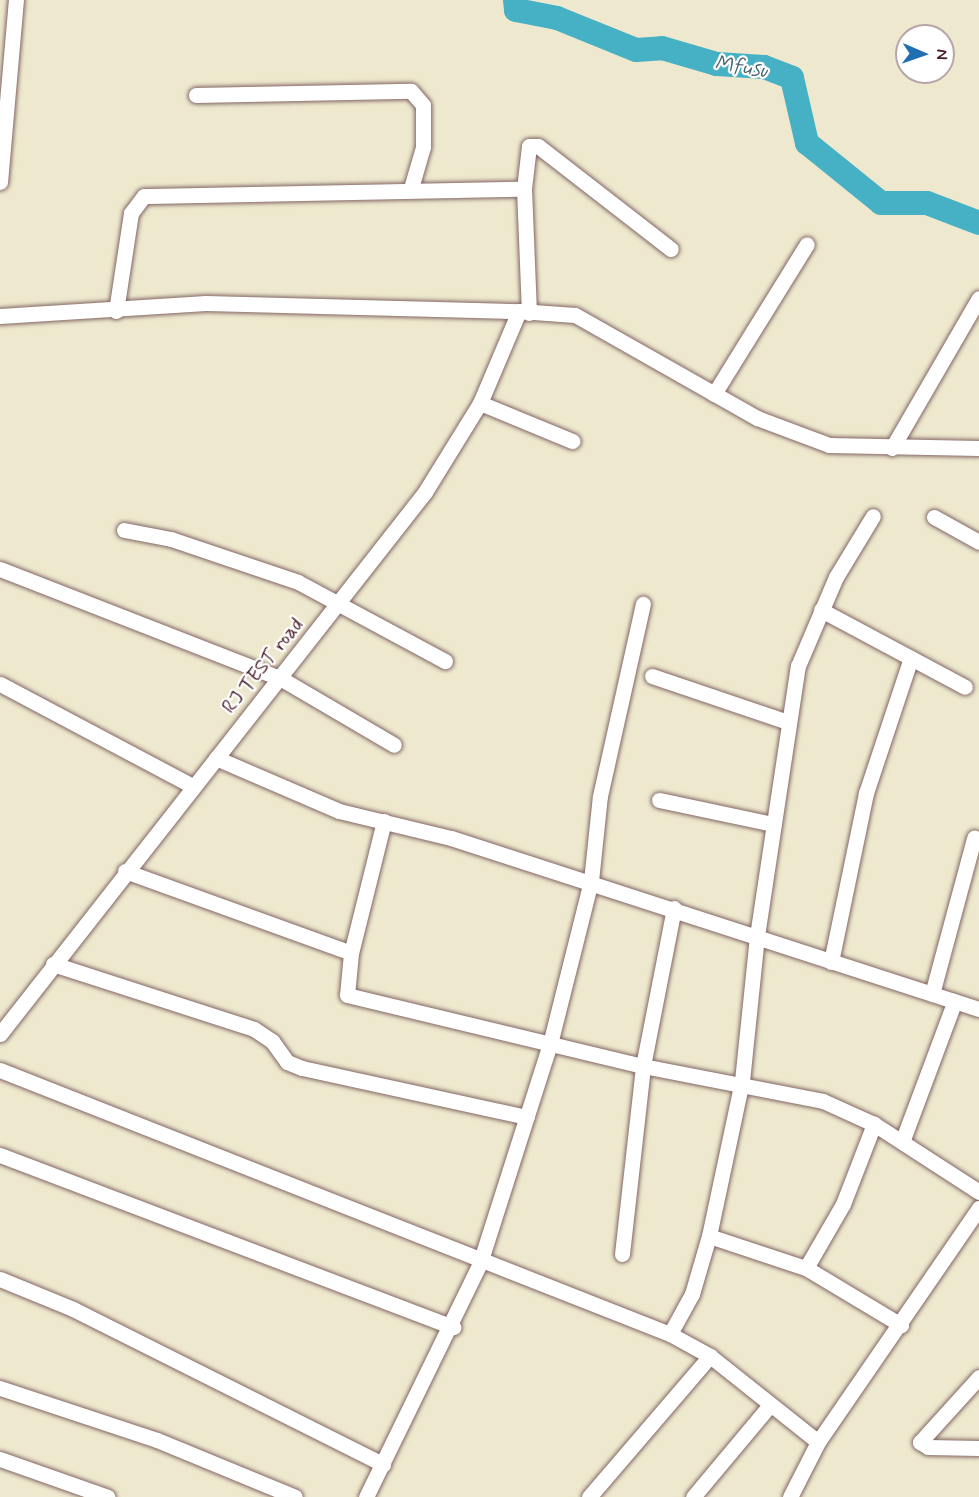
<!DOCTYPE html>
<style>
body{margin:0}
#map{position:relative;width:979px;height:1497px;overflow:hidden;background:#eee9ce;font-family:Mynerve,sans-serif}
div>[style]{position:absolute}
.river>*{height:24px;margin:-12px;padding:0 12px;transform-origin:12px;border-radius:12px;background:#46b0c4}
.roads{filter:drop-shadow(0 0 2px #836664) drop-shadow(0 0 2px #836664)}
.street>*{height:15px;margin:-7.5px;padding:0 7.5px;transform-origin:7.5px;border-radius:7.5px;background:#fff}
span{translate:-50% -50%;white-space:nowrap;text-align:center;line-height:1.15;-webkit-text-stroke:4.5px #fff;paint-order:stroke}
.street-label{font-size:20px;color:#4a1f2b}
.water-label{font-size:21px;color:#486070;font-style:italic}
.north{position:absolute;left:895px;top:24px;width:60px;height:60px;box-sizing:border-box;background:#fff;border:2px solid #b7a5aa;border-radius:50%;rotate:92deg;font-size:16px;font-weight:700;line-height:24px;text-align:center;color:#4a1f2b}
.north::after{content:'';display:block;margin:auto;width:21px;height:27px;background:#1f6fb2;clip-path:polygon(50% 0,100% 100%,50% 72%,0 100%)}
</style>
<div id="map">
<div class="river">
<i style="left:515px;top:0;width:10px;rotate:84deg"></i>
<i style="left:516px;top:10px;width:42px;rotate:11deg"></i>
<i style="left:557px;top:18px;width:85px;rotate:22.1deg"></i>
<i style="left:636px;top:50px;width:26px;rotate:-4deg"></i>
<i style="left:662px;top:48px;width:57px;rotate:16.2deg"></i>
<i style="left:717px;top:64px;width:47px;rotate:3.7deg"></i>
<i style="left:764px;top:67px;width:30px;rotate:21deg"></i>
<i style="left:792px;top:78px;width:67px;rotate:77deg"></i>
<i style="left:807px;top:143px;width:95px;rotate:39deg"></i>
<i style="left:881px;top:203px;width:46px"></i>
<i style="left:927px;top:203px;width:56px;rotate:21deg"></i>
</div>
<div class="roads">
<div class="street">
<i style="left:196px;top:95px;width:215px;rotate:-1.1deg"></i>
<i style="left:411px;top:91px;width:18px;rotate:49deg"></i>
<i style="left:423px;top:105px;width:42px;rotate:90deg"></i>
<i style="left:423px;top:147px;width:43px;rotate:106.3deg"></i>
<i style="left:0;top:182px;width:183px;rotate:-85deg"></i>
<i style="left:116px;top:311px;width:99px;rotate:-81.3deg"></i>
<i style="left:131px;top:213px;width:21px;rotate:-53deg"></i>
<i style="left:144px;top:196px;width:380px;rotate:-1.1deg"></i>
<i style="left:529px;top:313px;width:124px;rotate:-92.3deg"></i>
<i style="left:524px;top:189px;width:43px;rotate:-83.4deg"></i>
<i style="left:529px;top:146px;width:9px"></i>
<i style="left:538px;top:146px;width:168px;rotate:37.8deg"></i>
<i style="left:0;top:316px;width:206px;rotate:-3.6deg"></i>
<i style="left:206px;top:303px;width:313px;rotate:1.5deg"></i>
<i style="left:714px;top:394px;width:176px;rotate:-58.2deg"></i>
<i style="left:480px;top:403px;width:100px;rotate:22.4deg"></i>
<i style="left:892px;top:448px;width:173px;rotate:-59.9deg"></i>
<i style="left:934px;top:517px;width:51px;rotate:29.1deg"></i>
<i style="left:124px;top:530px;width:48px;rotate:10.8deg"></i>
<i style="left:171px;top:539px;width:134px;rotate:18.7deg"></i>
<i style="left:298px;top:582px;width:167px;rotate:28.3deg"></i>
<i style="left:0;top:569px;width:300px;rotate:21.3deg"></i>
<i style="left:280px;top:678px;width:132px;rotate:30.4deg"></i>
<i style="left:821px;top:610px;width:163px;rotate:28.1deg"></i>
<i style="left:652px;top:676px;width:144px;rotate:18.7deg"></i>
<i style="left:0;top:684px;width:218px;rotate:27.9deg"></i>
<i style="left:216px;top:758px;width:134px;rotate:23.3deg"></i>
<i style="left:339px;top:811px;width:115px;rotate:13.6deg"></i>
<i style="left:451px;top:838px;width:555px;rotate:17.95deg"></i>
<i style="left:659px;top:800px;width:116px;rotate:11.9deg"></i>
<i style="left:384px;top:821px;width:136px;rotate:104deg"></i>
<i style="left:351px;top:953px;width:42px;rotate:95.4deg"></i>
<i style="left:347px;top:995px;width:304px;rotate:13.5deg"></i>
<i style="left:643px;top:1066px;width:183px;rotate:11deg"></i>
<i style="left:823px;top:1101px;width:56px;rotate:24.3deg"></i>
<i style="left:874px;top:1124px;width:125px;rotate:32.9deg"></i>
<i style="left:125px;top:871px;width:240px;rotate:19.9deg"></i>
<i style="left:831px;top:962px;width:173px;rotate:-78.3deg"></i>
<i style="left:866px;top:793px;width:142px;rotate:-71.6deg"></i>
<i style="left:53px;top:964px;width:211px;rotate:17.9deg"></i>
<i style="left:254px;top:1029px;width:22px;rotate:34deg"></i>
<i style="left:272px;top:1041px;width:26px;rotate:54deg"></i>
<i style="left:287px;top:1062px;width:16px;rotate:22deg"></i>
<i style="left:302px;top:1068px;width:230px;rotate:12.3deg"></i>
<i style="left:932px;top:994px;width:162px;rotate:-74.9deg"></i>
<i style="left:0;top:1034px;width:689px;rotate:-51.9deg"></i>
<i style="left:425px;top:492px;width:105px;rotate:-58.3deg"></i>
<i style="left:480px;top:403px;width:100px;rotate:-67deg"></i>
<i style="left:519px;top:311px;width:56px;rotate:4.1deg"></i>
<i style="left:575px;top:315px;width:209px;rotate:29.5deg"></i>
<i style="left:757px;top:418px;width:77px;rotate:20.6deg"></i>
<i style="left:829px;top:445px;width:150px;rotate:1.1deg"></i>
<i style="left:0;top:1070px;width:720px;rotate:21.51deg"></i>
<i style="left:670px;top:1334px;width:46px;rotate:28.8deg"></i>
<i style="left:710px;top:1356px;width:138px;rotate:38.5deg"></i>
<i style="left:902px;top:1142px;width:148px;rotate:-69.5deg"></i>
<i style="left:0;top:1155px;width:485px;rotate:20.8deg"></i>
<i style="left:709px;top:1236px;width:102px;rotate:18.3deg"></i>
<i style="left:806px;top:1268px;width:111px;rotate:31deg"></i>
<i style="left:622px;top:1254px;width:189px;rotate:-83.6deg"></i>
<i style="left:643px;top:1066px;width:161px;rotate:-78.9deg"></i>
<i style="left:806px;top:1268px;width:74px;rotate:-60deg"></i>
<i style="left:843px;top:1204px;width:86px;rotate:-68.8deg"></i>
<i style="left:0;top:1279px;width:79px;rotate:22.3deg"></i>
<i style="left:73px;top:1309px;width:347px;rotate:26.6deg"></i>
<i style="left:670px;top:1334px;width:46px;rotate:-61.2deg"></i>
<i style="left:692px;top:1294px;width:60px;rotate:-73.7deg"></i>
<i style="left:709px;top:1236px;width:158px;rotate:-78deg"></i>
<i style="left:742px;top:1081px;width:146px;rotate:-84.1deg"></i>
<i style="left:757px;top:936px;width:273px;rotate:-81.4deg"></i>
<i style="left:798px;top:666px;width:97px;rotate:-66.9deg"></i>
<i style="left:836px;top:577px;width:71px;rotate:-58.8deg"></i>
<i style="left:979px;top:1377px;width:88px;rotate:132.2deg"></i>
<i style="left:920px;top:1442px;width:9px;rotate:32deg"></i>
<i style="left:928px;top:1447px;width:51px;rotate:1.1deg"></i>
<i style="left:0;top:1388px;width:165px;rotate:18.3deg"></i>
<i style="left:157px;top:1440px;width:149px;rotate:22.4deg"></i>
<i style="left:0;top:1459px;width:114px;rotate:19.4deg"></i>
<i style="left:366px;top:1497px;width:260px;rotate:-64deg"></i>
<i style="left:480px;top:1263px;width:230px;rotate:-72.3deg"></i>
<i style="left:550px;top:1044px;width:168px;rotate:-75.9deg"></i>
<i style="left:591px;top:881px;width:85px;rotate:-84deg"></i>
<i style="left:600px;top:796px;width:197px;rotate:-77.4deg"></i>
<i style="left:589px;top:1497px;width:186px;rotate:-49.4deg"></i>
<i style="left:693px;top:1497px;width:120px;rotate:-50.1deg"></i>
<i style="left:790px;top:1497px;width:62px;rotate:-63deg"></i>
<i style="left:818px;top:1442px;width:284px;rotate:-55.5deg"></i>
</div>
</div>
<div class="street-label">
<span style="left:263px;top:666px;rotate:-51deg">RJ TEST road</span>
</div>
<div class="water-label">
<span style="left:741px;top:67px;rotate:9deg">Mfusu</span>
</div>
<div class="north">N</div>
</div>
